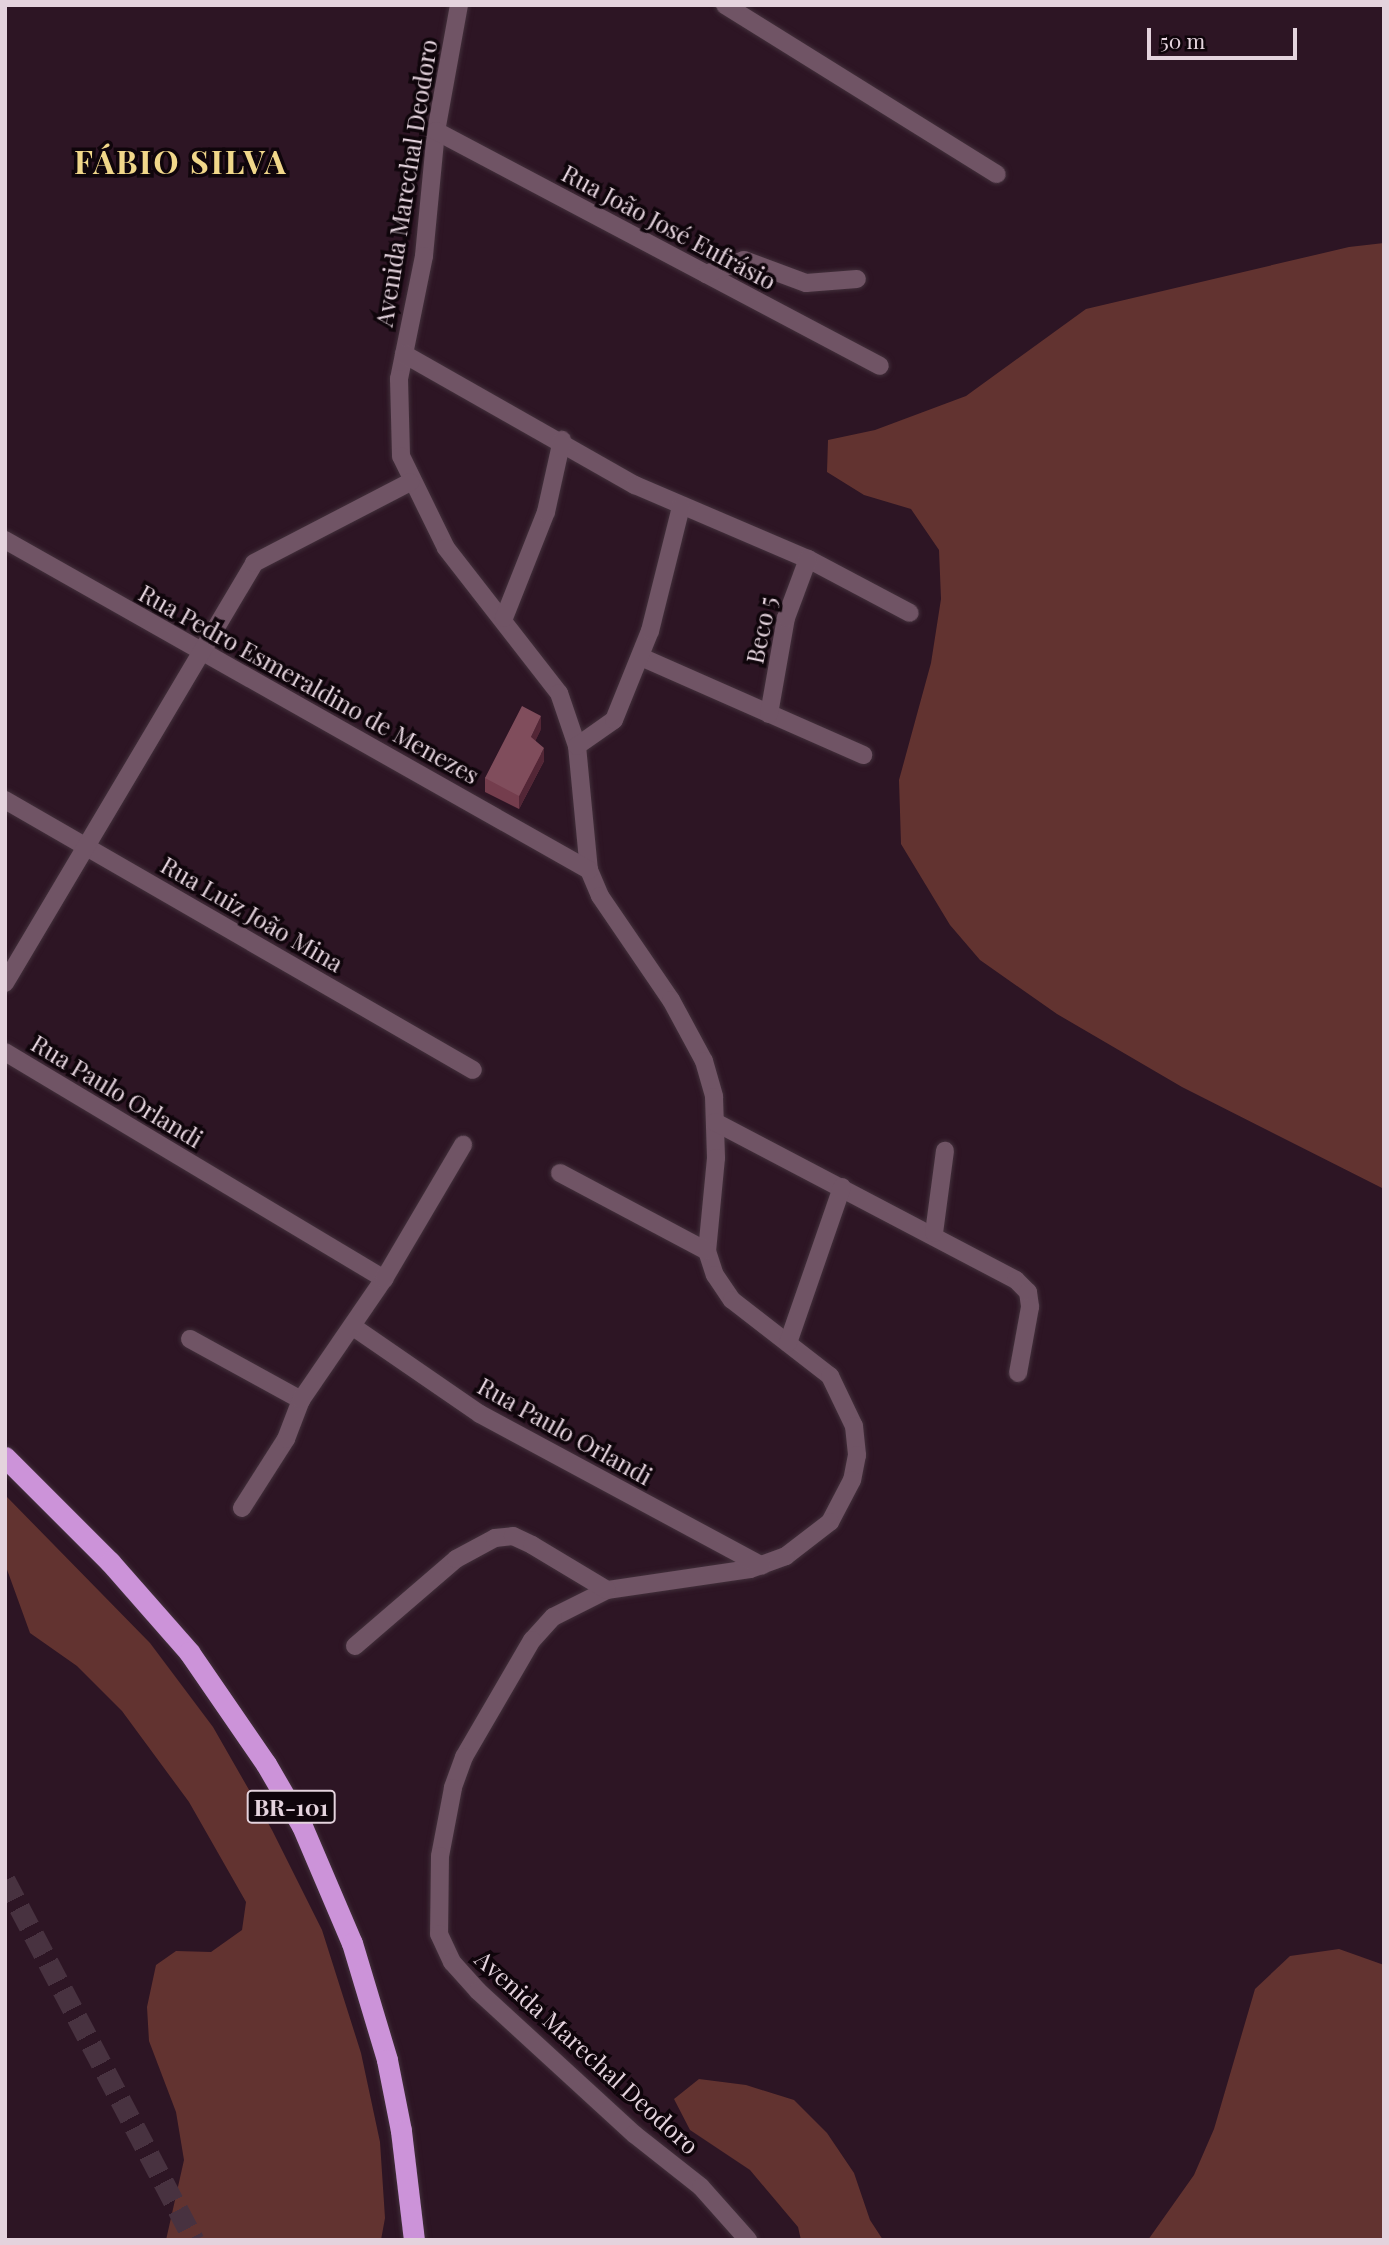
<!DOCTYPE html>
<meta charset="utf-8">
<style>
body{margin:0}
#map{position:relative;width:1389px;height:2245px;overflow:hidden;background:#2d1524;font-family:"Playfair Display",serif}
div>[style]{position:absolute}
.green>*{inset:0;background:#623330}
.highway-tunnel>*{height:21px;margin-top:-10.5px;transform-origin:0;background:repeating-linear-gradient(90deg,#483240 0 21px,transparent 0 31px)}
.roads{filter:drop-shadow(0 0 2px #42303b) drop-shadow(0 0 2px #42303b)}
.minor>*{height:18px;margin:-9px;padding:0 9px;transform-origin:9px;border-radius:9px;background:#705465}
.highway>*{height:21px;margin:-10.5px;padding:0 10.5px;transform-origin:10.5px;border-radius:10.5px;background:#cc93d9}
.wall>*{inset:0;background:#743d4d}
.shaded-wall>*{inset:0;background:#532636}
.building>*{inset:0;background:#804d5c}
span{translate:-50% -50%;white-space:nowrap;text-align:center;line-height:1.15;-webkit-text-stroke:7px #0f050b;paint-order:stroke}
.shield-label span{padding:2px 5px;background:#0f050b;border:2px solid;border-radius:5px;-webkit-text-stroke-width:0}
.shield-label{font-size:23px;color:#e4d3dd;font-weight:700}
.street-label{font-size:24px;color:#e4d3dd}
.district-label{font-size:32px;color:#f1d78a;font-weight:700;letter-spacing:2px}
.frame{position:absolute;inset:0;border:7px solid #e4d3dd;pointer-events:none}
.scale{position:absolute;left:1147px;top:28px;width:150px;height:32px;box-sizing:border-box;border:4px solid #e4d3dd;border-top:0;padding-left:9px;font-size:21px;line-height:24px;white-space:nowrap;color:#e4d3dd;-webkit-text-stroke:5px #0f050b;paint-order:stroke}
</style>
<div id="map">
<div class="green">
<i style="clip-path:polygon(1384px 243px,1384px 1189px,1182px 1087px,1057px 1014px,980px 960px,950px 925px,901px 844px,899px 780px,931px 663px,941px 599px,939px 550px,911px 509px,864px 495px,827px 472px,828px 440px,875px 430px,966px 396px,1086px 309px,1349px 247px)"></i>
<i style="clip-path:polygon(7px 1497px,150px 1643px,213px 1727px,272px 1830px,322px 1930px,361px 2053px,380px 2142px,385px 2218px,381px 2240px,166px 2240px,184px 2160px,176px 2112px,149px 2041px,147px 2007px,156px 1965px,176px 1951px,211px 1952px,242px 1930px,246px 1902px,189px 1802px,122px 1711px,77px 1666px,30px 1633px,5px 1564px)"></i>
<i style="clip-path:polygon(1339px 1949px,1384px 1965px,1384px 2240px,1148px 2240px,1194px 2175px,1214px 2129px,1255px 1989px,1290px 1956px)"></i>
<i style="clip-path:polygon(699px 2079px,746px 2085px,794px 2100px,827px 2133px,854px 2173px,870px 2220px,883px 2240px,801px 2240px,798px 2227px,750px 2170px,690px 2130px,674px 2099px)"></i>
</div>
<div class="highway-tunnel">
<i style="left:5px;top:1880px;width:407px;rotate:62.3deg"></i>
</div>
<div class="roads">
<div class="minor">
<i style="left:459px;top:5px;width:128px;rotate:100.3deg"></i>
<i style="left:436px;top:131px;width:126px;rotate:95.5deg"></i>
<i style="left:424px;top:256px;width:126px;rotate:101.5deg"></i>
<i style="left:399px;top:379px;width:77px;rotate:88.5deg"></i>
<i style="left:401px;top:456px;width:102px;rotate:63.9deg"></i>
<i style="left:446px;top:548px;width:184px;rotate:52.1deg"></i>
<i style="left:559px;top:693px;width:56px;rotate:71.2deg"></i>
<i style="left:577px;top:746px;width:125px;rotate:84.5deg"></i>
<i style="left:589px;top:870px;width:28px;rotate:67deg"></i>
<i style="left:600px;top:896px;width:126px;rotate:55.7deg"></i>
<i style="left:671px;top:1000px;width:69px;rotate:61.6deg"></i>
<i style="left:704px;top:1061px;width:37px;rotate:74deg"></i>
<i style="left:714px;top:1097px;width:61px;rotate:88.1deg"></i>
<i style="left:716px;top:1158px;width:93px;rotate:95.5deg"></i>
<i style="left:707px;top:1251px;width:25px;rotate:72deg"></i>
<i style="left:715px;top:1275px;width:30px;rotate:56deg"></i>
<i style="left:732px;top:1300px;width:124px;rotate:37.8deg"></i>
<i style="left:830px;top:1376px;width:55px;rotate:64.4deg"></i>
<i style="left:854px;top:1426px;width:29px;rotate:84deg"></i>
<i style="left:857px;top:1455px;width:25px;rotate:101deg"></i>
<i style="left:852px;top:1480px;width:47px;rotate:117.6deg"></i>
<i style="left:830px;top:1522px;width:56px;rotate:142.3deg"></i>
<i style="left:786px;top:1556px;width:38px;rotate:160deg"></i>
<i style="left:750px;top:1569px;width:145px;rotate:171.6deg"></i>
<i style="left:607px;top:1590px;width:60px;rotate:153.4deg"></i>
<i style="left:553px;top:1617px;width:31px;rotate:132deg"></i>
<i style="left:532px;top:1640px;width:135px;rotate:120.2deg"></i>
<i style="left:464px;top:1757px;width:33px;rotate:110deg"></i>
<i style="left:453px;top:1788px;width:69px;rotate:100.8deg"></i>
<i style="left:440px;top:1856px;width:78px;rotate:90.7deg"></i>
<i style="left:439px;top:1934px;width:31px;rotate:65deg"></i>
<i style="left:452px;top:1962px;width:39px;rotate:48deg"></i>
<i style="left:478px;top:1991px;width:212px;rotate:42.5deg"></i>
<i style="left:634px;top:2134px;width:85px;rotate:38.3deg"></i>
<i style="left:701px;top:2187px;width:71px;rotate:48.4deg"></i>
<i style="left:725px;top:5px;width:320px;rotate:31.9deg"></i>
<i style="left:436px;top:131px;width:502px;rotate:27.89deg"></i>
<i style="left:706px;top:274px;width:40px;rotate:-20.2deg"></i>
<i style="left:744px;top:260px;width:66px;rotate:20.4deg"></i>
<i style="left:806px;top:283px;width:51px;rotate:-4.5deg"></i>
<i style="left:404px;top:354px;width:266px;rotate:29.6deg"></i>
<i style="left:635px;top:485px;width:188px;rotate:23.2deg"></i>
<i style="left:808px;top:559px;width:115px;rotate:27.9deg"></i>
<i style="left:5px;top:540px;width:671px;rotate:29.47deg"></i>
<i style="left:504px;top:618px;width:114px;rotate:-68.4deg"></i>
<i style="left:546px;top:512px;width:74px;rotate:-77.5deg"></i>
<i style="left:641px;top:657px;width:243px;rotate:23.8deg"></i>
<i style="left:769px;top:714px;width:97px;rotate:-80deg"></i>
<i style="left:786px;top:618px;width:63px;rotate:-69.6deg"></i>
<i style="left:577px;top:746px;width:45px;rotate:-35.1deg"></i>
<i style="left:614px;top:720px;width:96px;rotate:-68deg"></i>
<i style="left:650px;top:631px;width:128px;rotate:-76deg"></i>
<i style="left:5px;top:800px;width:540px;rotate:29.98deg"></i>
<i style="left:5px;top:983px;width:488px;rotate:-59.3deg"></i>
<i style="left:254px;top:563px;width:176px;rotate:-27.4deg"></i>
<i style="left:5px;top:1052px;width:442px;rotate:30.9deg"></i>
<i style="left:715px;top:1122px;width:340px;rotate:27.7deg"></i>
<i style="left:1016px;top:1280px;width:17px;rotate:45deg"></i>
<i style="left:1028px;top:1292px;width:15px;rotate:82deg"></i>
<i style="left:1030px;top:1307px;width:67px;rotate:100.3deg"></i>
<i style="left:560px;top:1173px;width:166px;rotate:28deg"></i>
<i style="left:934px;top:1233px;width:83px;rotate:-82.4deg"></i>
<i style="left:352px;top:1326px;width:155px;rotate:34.5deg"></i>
<i style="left:480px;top:1414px;width:320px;rotate:28.3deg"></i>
<i style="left:190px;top:1339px;width:127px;rotate:28.8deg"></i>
<i style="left:788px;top:1343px;width:165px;rotate:-70.9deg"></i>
<i style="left:242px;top:1508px;width:82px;rotate:-57.5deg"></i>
<i style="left:286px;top:1439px;width:42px;rotate:-69deg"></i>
<i style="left:301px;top:1400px;width:147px;rotate:-55.6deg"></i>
<i style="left:384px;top:1279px;width:156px;rotate:-59.5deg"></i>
<i style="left:355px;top:1646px;width:133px;rotate:-40.7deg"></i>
<i style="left:456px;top:1559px;width:44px;rotate:-28.3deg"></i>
<i style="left:495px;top:1538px;width:18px;rotate:-6deg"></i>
<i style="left:513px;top:1536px;width:21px;rotate:25deg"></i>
<i style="left:532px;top:1545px;width:87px;rotate:31deg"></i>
</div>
<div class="highway">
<i style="left:5px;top:1457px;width:148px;rotate:45deg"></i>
<i style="left:110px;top:1562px;width:120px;rotate:48.7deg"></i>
<i style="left:189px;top:1652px;width:136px;rotate:55.5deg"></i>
<i style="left:266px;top:1764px;width:72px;rotate:59.9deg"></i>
<i style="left:302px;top:1826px;width:127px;rotate:66.9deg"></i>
<i style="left:352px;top:1943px;width:122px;rotate:73.3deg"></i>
<i style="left:387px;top:2060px;width:72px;rotate:78.8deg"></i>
<i style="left:401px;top:2131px;width:110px;rotate:83.2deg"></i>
</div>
</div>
<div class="wall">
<i style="clip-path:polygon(541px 729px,535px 741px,544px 761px,519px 809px,485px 792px,485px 778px)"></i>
</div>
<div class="shaded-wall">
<i style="clip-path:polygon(541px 716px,541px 729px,531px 750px,531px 737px)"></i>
<i style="clip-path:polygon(544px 748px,544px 761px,519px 809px,519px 796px)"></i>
</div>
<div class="building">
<i style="clip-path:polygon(522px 706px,541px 716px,531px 737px,544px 748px,519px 796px,485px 778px)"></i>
</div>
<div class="shield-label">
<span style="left:291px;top:1807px">BR-101</span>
</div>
<div class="street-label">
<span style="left:406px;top:183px;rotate:-81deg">Avenida Marechal Deodoro</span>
<span style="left:669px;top:227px;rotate:28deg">Rua João José Eufrásio</span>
<span style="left:761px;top:630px;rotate:-78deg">Beco 5</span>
<span style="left:309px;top:684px;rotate:29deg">Rua Pedro Esmeraldino de Menezes</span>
<span style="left:252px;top:914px;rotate:30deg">Rua Luiz João Mina</span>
<span style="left:117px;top:1091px;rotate:31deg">Rua Paulo Orlandi</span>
<span style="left:565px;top:1431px;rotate:29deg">Rua Paulo Orlandi</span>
<span style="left:587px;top:2052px;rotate:42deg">Avenida Marechal Deodoro</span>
</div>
<div class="district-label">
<span style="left:181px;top:161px">FÁBIO SILVA</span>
</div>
<div class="frame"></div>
<div class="scale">50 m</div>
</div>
